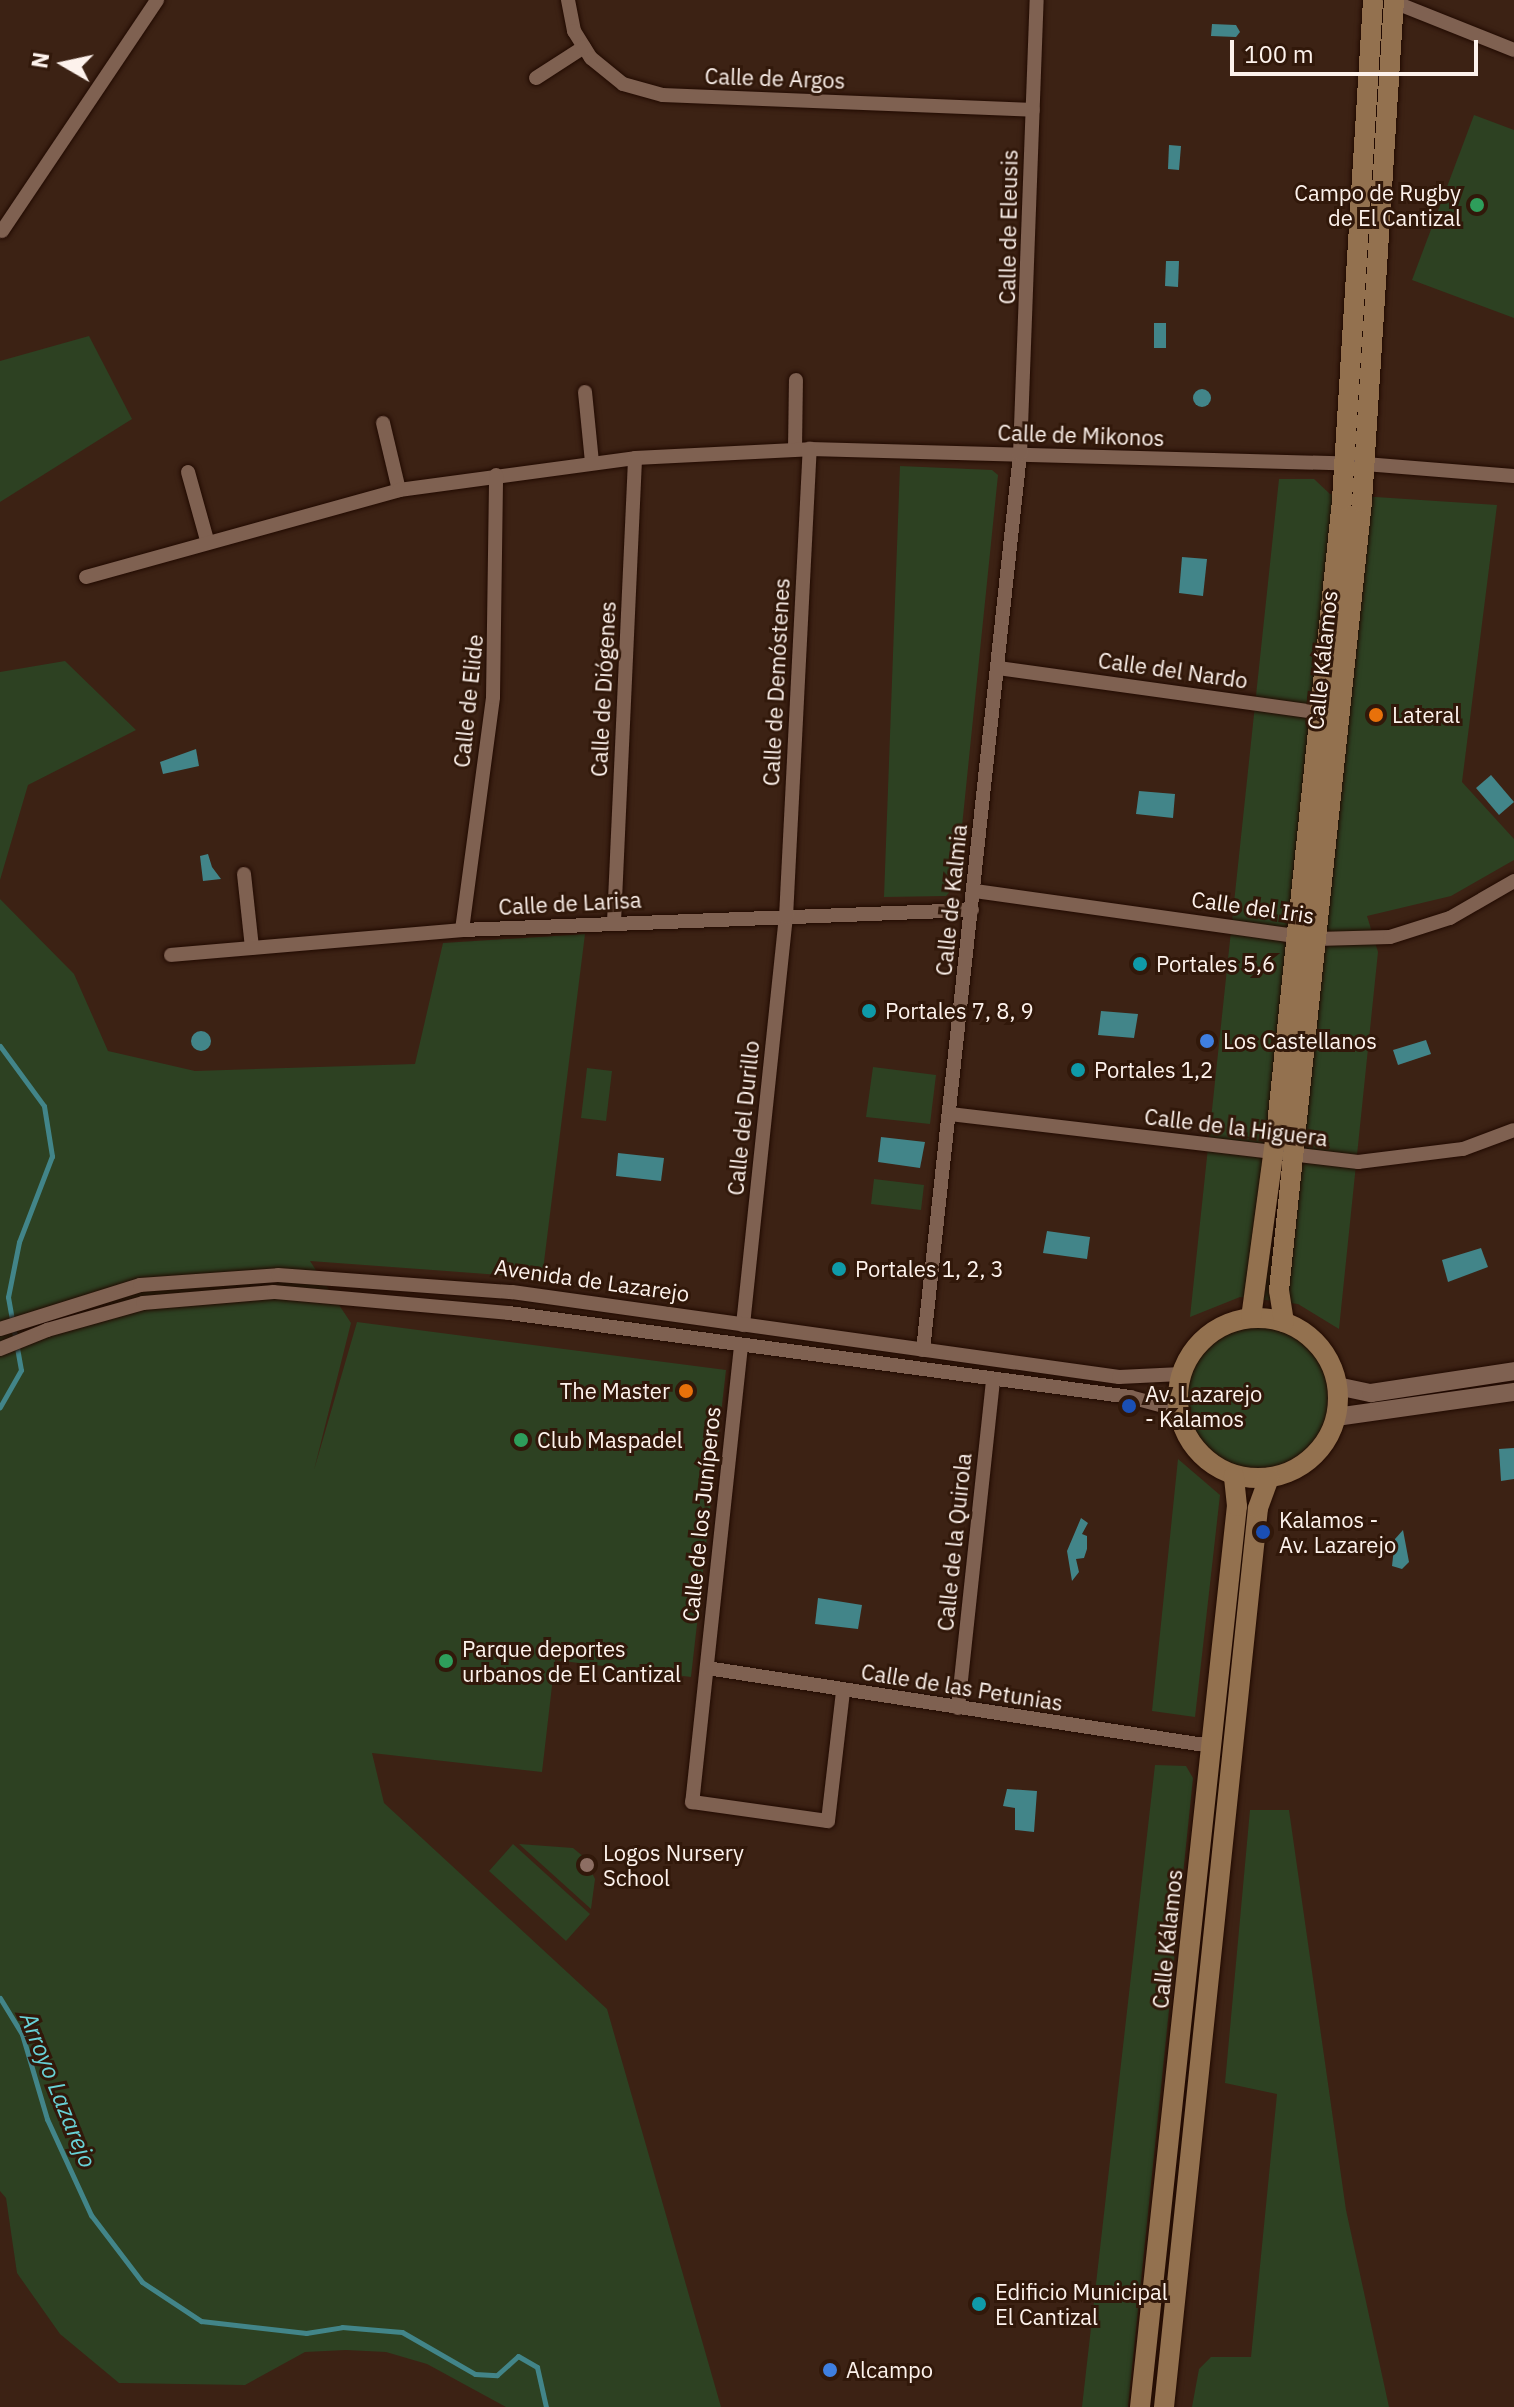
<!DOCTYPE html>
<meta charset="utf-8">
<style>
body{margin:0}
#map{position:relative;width:1514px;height:2407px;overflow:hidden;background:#3c2214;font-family:"IBM Plex Sans",sans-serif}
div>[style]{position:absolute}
.green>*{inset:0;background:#2d4122}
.round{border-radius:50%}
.water>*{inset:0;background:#428589}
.stream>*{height:5px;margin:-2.5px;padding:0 2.5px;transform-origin:2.5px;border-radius:2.5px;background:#428589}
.roads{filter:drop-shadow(0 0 2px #210a01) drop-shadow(0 0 2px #210a01)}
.minor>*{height:14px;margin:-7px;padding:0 7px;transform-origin:7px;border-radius:7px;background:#7f6151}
.tertiary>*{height:18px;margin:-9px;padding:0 9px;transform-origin:9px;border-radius:9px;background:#7f6151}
.secondary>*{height:20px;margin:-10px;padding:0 10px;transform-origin:10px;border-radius:10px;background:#93714f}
.secondary>.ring{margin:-10px;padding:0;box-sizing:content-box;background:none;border:20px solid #93714f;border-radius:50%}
.dots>*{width:22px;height:22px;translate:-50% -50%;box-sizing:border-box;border:4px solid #31180a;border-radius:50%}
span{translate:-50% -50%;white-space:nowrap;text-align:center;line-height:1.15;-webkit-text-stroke:6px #31180a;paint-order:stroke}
.street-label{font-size:22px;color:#fdf2ec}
.poi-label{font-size:22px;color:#fdf2ec}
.right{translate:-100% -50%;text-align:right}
.left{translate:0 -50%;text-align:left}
.water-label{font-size:24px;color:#68d2d7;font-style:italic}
.north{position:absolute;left:24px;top:24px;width:80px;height:80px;-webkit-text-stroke:6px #31180a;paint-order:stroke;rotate:279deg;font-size:22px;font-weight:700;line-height:32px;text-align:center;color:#fdf2ec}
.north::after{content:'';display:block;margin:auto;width:28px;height:36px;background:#fdf2ec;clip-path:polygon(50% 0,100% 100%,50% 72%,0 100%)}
.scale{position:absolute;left:1230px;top:40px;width:248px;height:36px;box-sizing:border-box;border:4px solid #fdf2ec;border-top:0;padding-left:10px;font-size:24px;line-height:28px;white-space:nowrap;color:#fdf2ec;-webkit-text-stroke:6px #31180a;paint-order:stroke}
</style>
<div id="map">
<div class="green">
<i style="clip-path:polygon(1474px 115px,1514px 130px,1514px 318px,1412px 280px)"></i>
<i style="clip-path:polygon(89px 336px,132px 419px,0 502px,0 361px)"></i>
<i style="clip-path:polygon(900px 466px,992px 470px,998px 475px,956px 885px,946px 896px,884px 897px)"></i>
<i style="clip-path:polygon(1279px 479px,1314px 479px,1330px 494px,1497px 505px,1462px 782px,1514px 839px,1514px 860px,1451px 896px,1367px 916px,1378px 952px,1339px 1329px,1298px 1304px,1240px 1297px,1190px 1317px)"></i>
<i style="clip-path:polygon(65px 661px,136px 730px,28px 785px,0 880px,0 672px)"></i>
<i style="clip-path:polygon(0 899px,74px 974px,108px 1051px,195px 1071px,415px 1064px,443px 943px,585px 934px,542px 1278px,310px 1261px,351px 1323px,314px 1470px,357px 1322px,726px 1370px,691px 1677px,555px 1660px,542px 1772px,372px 1753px,384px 1803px,607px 2009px,721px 2407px,506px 2407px,427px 2364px,386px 2352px,346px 2350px,305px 2352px,245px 2385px,119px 2383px,60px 2334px,17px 2273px,6px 2198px,0 2191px)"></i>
<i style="clip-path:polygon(873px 1067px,936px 1075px,930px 1124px,866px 1117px)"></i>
<i style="clip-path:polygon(587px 1068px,612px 1071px,606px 1121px,581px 1118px)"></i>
<i style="clip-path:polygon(874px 1179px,924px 1185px,921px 1210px,871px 1204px)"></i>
<i class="round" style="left:1185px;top:1325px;width:146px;height:146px"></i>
<i style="clip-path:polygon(1178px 1459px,1220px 1495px,1195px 1717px,1152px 1711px)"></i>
<i style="clip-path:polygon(1155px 1765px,1186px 1766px,1193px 1778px,1128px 2407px,1082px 2407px)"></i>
<i style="clip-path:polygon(1250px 1810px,1289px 1810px,1346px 2210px,1389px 2407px,1192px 2407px,1199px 2369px,1211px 2357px,1251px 2357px,1277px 2094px,1225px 2083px)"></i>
<i style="clip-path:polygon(513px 1844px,590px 1914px,566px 1941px,489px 1871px)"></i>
<i style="clip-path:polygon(519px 1844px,573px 1848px,584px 1857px,595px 1879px,591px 1909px)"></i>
</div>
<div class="water">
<i style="clip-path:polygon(1212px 24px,1236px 25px,1240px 32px,1236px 37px,1211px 36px)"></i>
<i style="clip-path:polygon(1169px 145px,1181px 146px,1179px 170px,1168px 169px)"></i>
<i style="clip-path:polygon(1166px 261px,1179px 261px,1178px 287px,1165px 286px)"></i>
<i style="clip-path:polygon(1154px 323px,1166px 323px,1166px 348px,1154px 348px)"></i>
<i class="round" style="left:1193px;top:389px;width:18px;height:18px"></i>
<i style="clip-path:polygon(1182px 557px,1207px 559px,1203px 596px,1179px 593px)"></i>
<i style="clip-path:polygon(196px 749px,199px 766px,163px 774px,160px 762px)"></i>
<i style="clip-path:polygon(1491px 775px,1514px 802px,1499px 815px,1476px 788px)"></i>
<i style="clip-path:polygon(1139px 791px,1175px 794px,1173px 818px,1136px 814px)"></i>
<i style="clip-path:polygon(208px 854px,212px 867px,221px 879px,203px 881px,200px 856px)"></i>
<i style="clip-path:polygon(1101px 1011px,1138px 1014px,1134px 1038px,1098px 1035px)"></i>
<i class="round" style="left:191px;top:1031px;width:20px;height:20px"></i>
<i style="clip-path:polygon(1426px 1040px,1431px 1054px,1398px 1065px,1393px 1050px)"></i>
<i style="clip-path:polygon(881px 1137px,925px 1142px,920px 1168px,878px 1162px)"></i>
<i style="clip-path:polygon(618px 1153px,664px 1158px,661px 1181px,616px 1176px)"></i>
<i style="clip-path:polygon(1047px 1231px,1090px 1237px,1087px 1259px,1043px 1253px)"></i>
<i style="clip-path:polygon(1481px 1248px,1488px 1267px,1448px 1282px,1442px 1260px)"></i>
<i style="clip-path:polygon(1514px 1448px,1514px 1479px,1501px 1481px,1499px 1449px)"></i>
<i style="clip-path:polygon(1081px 1518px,1088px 1523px,1082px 1534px,1087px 1536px,1087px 1549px,1084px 1558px,1076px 1559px,1079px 1572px,1072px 1581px,1067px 1551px)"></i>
<i style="clip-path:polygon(1403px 1530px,1409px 1562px,1402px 1569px,1392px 1566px,1395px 1539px)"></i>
<i style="clip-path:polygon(818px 1598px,862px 1605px,858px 1629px,815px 1624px)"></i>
<i style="clip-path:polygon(1007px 1789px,1037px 1791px,1034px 1832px,1015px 1830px,1015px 1808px,1003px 1806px)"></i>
</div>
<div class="stream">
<i style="left:0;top:1046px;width:74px;rotate:53.7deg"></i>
<i style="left:44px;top:1106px;width:51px;rotate:80.9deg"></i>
<i style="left:52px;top:1156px;width:92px;rotate:111deg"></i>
<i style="left:19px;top:1242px;width:56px;rotate:101.3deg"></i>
<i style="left:8px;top:1297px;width:74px;rotate:79.9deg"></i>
<i style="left:21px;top:1370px;width:43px;rotate:119.6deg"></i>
<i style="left:0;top:1998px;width:42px;rotate:58.6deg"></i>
<i style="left:22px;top:2034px;width:89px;rotate:73.6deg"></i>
<i style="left:47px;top:2119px;width:106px;rotate:65.4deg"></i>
<i style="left:91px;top:2215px;width:84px;rotate:52.7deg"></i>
<i style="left:142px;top:2282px;width:71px;rotate:33.5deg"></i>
<i style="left:201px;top:2321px;width:106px;rotate:6.5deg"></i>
<i style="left:306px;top:2333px;width:36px;rotate:-9deg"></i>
<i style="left:342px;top:2327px;width:60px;rotate:4.8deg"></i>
<i style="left:402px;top:2332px;width:84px;rotate:29.9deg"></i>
<i style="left:475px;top:2374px;width:22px;rotate:3deg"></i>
<i style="left:497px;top:2375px;width:28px;rotate:-42deg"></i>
<i style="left:518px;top:2356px;width:22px;rotate:30deg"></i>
<i style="left:537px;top:2367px;width:41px;rotate:77.3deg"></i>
</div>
<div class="roads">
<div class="minor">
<i style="left:568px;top:0;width:32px;rotate:79deg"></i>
<i style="left:574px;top:31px;width:32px;rotate:58deg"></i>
<i style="left:591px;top:58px;width:41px;rotate:39.1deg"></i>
<i style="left:623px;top:84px;width:41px;rotate:15.4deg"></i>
<i style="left:663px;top:95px;width:370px;rotate:2.3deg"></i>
<i style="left:1394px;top:2px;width:129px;rotate:21.8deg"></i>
<i style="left:536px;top:78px;width:57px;rotate:-32.9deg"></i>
<i style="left:2px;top:231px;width:278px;rotate:-56.1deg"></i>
<i style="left:585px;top:392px;width:70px;rotate:84.3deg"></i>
<i style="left:383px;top:423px;width:69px;rotate:76.6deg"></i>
<i style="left:795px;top:449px;width:69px;rotate:-89.2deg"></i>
<i style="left:188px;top:472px;width:71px;rotate:74.4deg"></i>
<i style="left:86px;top:577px;width:325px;rotate:-15.5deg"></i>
<i style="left:399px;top:490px;width:238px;rotate:-7.7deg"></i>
<i style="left:635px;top:458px;width:175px;rotate:-2.9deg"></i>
<i style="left:810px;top:449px;width:555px;rotate:1.55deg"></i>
<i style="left:1365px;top:464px;width:149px;rotate:4.6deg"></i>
<i style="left:998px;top:668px;width:334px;rotate:7.9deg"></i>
<i style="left:244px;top:874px;width:74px;rotate:83.8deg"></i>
<i style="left:975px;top:891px;width:345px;rotate:8deg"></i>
<i style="left:1317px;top:939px;width:73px;rotate:-1.6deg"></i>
<i style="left:1390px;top:937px;width:63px;rotate:-17.6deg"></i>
<i style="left:1450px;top:918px;width:74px;rotate:-30deg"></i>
<i style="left:614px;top:922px;width:464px;rotate:-87.4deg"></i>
<i style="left:462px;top:930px;width:235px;rotate:-82.4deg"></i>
<i style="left:493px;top:697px;width:222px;rotate:-89.2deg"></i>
<i style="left:171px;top:955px;width:292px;rotate:-4.9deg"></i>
<i style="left:462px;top:930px;width:510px;rotate:-2.25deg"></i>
<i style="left:950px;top:1114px;width:411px;rotate:6.7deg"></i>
<i style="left:1358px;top:1162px;width:106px;rotate:-7.1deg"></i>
<i style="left:1463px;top:1149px;width:54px;rotate:-20.4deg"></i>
<i style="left:743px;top:1325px;width:410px;rotate:-84deg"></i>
<i style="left:786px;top:917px;width:469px;rotate:-87.1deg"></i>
<i style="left:0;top:1329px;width:147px;rotate:-17.4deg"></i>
<i style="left:140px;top:1285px;width:138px;rotate:-4.1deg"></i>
<i style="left:278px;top:1275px;width:235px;rotate:4.2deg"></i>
<i style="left:512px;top:1292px;width:613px;rotate:7.97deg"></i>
<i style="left:1119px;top:1377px;width:62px;rotate:-2.8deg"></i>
<i style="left:741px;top:1346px;width:459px;rotate:96.1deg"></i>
<i style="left:692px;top:1802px;width:137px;rotate:8deg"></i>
<i style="left:828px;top:1821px;width:131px;rotate:-83.4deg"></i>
<i style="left:0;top:1349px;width:51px;rotate:-22deg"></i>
<i style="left:47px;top:1330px;width:100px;rotate:-15.7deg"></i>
<i style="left:143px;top:1303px;width:131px;rotate:-4.8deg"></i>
<i style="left:274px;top:1292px;width:236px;rotate:5.1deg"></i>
<i style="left:509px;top:1313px;width:627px;rotate:7.7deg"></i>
<i style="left:1130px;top:1397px;width:50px;rotate:15.2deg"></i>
<i style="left:923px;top:1350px;width:901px;rotate:-83.82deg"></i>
<i style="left:1020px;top:454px;width:454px;rotate:-87.9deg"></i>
<i style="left:707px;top:1668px;width:510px;rotate:8.8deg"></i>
<i style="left:958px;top:1708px;width:330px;rotate:-83.9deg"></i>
</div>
<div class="tertiary">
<i style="left:1337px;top:1386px;width:35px;rotate:12deg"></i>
<i style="left:1371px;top:1393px;width:145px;rotate:-8.7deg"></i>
<i style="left:1336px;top:1417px;width:180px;rotate:-8deg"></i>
</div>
<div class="secondary">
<i class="ring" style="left:1178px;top:1318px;width:140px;height:140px"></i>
<i style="left:1251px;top:1318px;width:195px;rotate:-82.3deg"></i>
<i style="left:1277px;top:1125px;width:628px;rotate:-84.06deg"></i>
<i style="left:1342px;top:500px;width:501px;rotate:-86.45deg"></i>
<i style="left:1284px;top:1322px;width:32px;rotate:-99deg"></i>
<i style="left:1279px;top:1290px;width:792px;rotate:-83.99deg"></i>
<i style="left:1362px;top:502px;width:503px;rotate:-86.35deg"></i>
<i style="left:1140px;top:2407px;width:906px;rotate:-83.86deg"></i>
<i style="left:1237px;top:1506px;width:31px;rotate:-96deg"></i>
<i style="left:1164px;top:2407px;width:904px;rotate:-84.03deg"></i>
<i style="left:1258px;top:1508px;width:32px;rotate:-70deg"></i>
</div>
</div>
<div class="dots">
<i style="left:1477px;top:205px;background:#2e9e5b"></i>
<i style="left:1376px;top:715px;background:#e8710a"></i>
<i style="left:1140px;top:964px;background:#0f9aa8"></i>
<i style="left:869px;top:1011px;background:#0f9aa8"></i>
<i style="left:1207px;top:1041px;background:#3f7fe0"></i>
<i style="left:1078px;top:1070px;background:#0f9aa8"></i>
<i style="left:839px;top:1269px;background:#0f9aa8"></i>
<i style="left:686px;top:1391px;background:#e8710a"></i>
<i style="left:1129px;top:1406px;background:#1a4fb4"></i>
<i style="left:521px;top:1440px;background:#2e9e5b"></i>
<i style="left:1263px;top:1532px;background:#1a4fb4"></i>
<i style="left:446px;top:1661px;background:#2e9e5b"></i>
<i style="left:587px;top:1865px;background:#8d6e63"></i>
<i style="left:979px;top:2304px;background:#0f9aa8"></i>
<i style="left:830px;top:2370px;background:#3f7fe0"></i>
</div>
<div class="street-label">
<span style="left:775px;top:78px;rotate:2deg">Calle de Argos</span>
<span style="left:1008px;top:227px;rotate:-89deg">Calle de Eleusis</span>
<span style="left:1081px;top:435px;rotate:2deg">Calle de Mikonos</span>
<span style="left:1322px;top:660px;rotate:-84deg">Calle Kálamos</span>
<span style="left:1173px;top:670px;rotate:8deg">Calle del Nardo</span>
<span style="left:776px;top:682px;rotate:-87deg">Calle de Demóstenes</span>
<span style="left:603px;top:689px;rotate:-87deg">Calle de Diógenes</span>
<span style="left:468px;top:701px;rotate:-84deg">Calle de Elide</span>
<span style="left:951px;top:900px;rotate:-84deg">Calle de Kalmia</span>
<span style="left:570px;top:903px;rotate:-3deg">Calle de Larisa</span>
<span style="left:1253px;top:907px;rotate:8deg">Calle del Iris</span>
<span style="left:743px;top:1118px;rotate:-84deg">Calle del Durillo</span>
<span style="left:1236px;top:1127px;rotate:7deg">Calle de la Higuera</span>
<span style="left:592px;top:1280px;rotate:8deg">Avenida de Lazarejo</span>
<span style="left:701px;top:1514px;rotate:-84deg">Calle de los Juníperos</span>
<span style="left:954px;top:1542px;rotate:-84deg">Calle de la Quirola</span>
<span style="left:962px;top:1687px;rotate:9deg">Calle de las Petunias</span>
<span style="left:1167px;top:1939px;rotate:-84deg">Calle Kálamos</span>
</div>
<div class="poi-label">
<span class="right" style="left:1461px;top:205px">Campo de Rugby<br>de El Cantizal</span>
<span class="left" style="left:1392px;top:715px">Lateral</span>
<span class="left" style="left:1156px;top:964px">Portales 5,6</span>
<span class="left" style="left:885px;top:1011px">Portales 7, 8, 9</span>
<span class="left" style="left:1223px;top:1041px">Los Castellanos</span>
<span class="left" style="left:1094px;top:1070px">Portales 1,2</span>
<span class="left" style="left:855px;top:1269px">Portales 1, 2, 3</span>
<span class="right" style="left:670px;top:1391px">The Master</span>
<span class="left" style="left:1145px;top:1406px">Av. Lazarejo<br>- Kalamos</span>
<span class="left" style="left:537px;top:1440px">Club Maspadel</span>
<span class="left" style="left:1279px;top:1532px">Kalamos -<br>Av. Lazarejo</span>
<span class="left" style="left:462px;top:1661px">Parque deportes<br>urbanos de El Cantizal</span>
<span class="left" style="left:603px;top:1865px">Logos Nursery<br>School</span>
<span class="left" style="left:995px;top:2304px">Edificio Municipal<br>El Cantizal</span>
<span class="left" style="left:846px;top:2370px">Alcampo</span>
</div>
<div class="water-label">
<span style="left:58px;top:2090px;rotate:68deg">Arroyo Lazarejo</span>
</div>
<div class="north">N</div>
<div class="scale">100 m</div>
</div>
